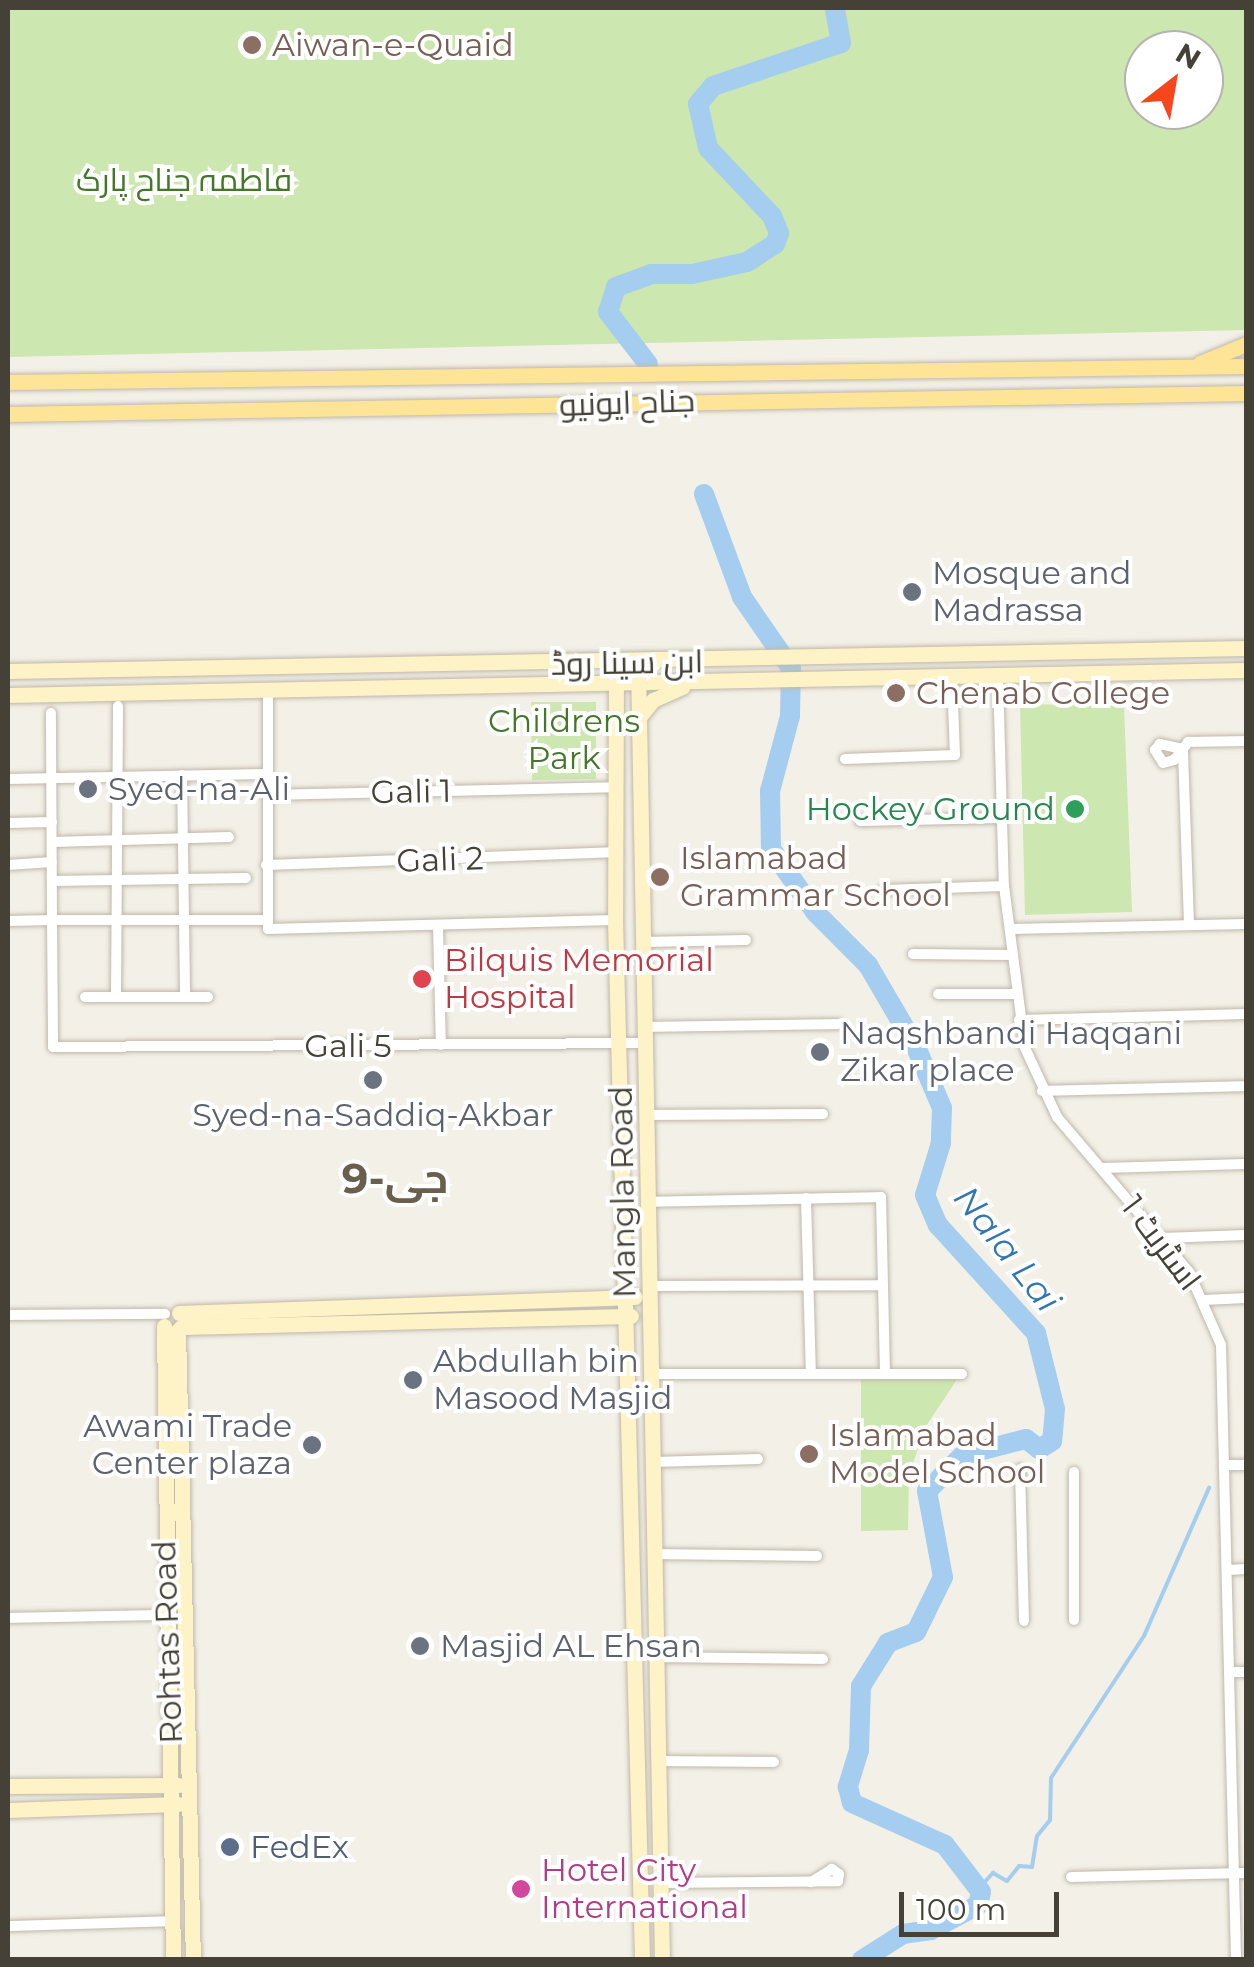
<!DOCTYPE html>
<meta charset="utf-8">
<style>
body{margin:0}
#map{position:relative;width:1254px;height:1967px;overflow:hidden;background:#f3f0e7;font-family:Montserrat,Cairo,sans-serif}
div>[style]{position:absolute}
.green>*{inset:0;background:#cce7b0}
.stream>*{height:4px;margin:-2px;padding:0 2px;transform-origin:2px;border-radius:2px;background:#a4cdef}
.river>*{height:20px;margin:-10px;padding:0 10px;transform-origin:10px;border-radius:10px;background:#a4cdef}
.roads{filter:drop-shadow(0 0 2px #bfb8aa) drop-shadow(0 0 2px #bfb8aa)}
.street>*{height:10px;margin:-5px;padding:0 5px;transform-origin:5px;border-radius:5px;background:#fff}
.secondary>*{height:15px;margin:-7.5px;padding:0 7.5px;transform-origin:7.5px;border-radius:7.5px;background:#fef3c7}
.primary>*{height:15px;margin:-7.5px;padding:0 7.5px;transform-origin:7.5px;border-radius:7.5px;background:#fde497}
.dots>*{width:28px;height:28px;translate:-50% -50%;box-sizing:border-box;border:5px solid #fff;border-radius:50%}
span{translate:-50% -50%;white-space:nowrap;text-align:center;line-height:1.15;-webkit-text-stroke:8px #fff;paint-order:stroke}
.education-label{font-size:32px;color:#785e54}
.left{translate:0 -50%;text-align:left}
.park-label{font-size:32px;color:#44772a}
.street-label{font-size:32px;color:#464136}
.worship-label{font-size:32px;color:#5b616d}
.right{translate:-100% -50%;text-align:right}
.leisure-label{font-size:32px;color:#27864d}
.health-label{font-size:32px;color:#be3a42}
.service-label{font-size:32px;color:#4e5e75}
.hotel-label{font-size:32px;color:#b23c85}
.water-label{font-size:35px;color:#3175b1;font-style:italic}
.district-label{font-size:42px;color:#695f4d;font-weight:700}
.frame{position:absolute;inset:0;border:10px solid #464136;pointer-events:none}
.north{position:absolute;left:1124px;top:30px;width:100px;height:100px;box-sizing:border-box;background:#fff;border:2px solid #b5b3af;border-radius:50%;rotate:31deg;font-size:28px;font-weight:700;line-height:40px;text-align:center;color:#464136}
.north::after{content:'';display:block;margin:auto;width:35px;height:45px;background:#f7461b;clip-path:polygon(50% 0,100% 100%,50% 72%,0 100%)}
.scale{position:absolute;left:899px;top:1892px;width:160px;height:45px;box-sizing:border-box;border:5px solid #464136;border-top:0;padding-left:12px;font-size:30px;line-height:35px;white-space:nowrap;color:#464136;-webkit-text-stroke:8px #fff;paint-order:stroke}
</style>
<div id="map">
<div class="green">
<i style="clip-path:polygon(evenodd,8px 8px,1246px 8px,1246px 330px,8px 357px,8px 8px,1144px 50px,1204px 50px,1204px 110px,1144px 110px,1144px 50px)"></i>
<i style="clip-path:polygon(531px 702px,596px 702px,596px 779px,532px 780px)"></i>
<i style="clip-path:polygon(1020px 704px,1124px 706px,1132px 912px,1025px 915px)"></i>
<i style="clip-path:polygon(861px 1378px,958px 1378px,924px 1429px,909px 1477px,908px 1530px,861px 1531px)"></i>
</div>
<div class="stream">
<i style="left:979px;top:1888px;width:21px;rotate:-47deg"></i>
<i style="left:993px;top:1873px;width:16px;rotate:30deg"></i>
<i style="left:1007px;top:1881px;width:19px;rotate:-51deg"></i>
<i style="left:1019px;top:1866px;width:13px;rotate:4deg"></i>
<i style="left:1032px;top:1867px;width:31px;rotate:-81deg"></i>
<i style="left:1037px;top:1836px;width:21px;rotate:-51deg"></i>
<i style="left:1050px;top:1820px;width:42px;rotate:-88.6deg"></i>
<i style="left:1051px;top:1778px;width:170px;rotate:-56.8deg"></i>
<i style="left:1144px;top:1636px;width:162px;rotate:-66.3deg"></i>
</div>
<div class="river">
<i style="left:648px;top:364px;width:66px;rotate:-127.6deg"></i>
<i style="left:608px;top:312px;width:26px;rotate:-72deg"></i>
<i style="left:616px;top:287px;width:38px;rotate:-20deg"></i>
<i style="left:652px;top:274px;width:40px"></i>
<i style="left:692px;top:274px;width:56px;rotate:-12.3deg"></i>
<i style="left:747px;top:262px;width:33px;rotate:-33deg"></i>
<i style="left:775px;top:244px;width:12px;rotate:-70deg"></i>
<i style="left:779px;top:233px;width:18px;rotate:-112deg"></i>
<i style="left:772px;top:216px;width:93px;rotate:-133.3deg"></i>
<i style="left:708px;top:148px;width:45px;rotate:-102.8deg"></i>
<i style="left:698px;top:104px;width:23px;rotate:-50deg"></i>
<i style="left:713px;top:86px;width:135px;rotate:-18.6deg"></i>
<i style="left:841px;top:43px;width:36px;rotate:-100deg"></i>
<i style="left:704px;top:494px;width:110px;rotate:69.7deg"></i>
<i style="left:742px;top:597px;width:86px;rotate:55.4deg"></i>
<i style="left:791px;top:668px;width:48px;rotate:91.2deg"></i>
<i style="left:790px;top:716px;width:78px;rotate:104.9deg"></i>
<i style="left:770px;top:791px;width:58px;rotate:89deg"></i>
<i style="left:771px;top:849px;width:78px;rotate:54.9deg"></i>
<i style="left:816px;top:913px;width:74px;rotate:45deg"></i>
<i style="left:868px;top:965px;width:95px;rotate:59.7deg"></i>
<i style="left:916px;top:1047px;width:66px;rotate:66.9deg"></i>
<i style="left:942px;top:1108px;width:35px;rotate:92deg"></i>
<i style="left:941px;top:1143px;width:54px;rotate:107.1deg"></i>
<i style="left:925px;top:1195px;width:33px;rotate:67deg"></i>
<i style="left:938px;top:1225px;width:146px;rotate:47.8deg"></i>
<i style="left:1036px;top:1333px;width:78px;rotate:76deg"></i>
<i style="left:1055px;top:1409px;width:32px;rotate:95deg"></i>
<i style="left:1052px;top:1441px;width:15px;rotate:148deg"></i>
<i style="left:1039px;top:1449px;width:16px;rotate:-142deg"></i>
<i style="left:1026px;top:1439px;width:65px;rotate:165.7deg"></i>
<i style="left:963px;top:1455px;width:51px;rotate:135deg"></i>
<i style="left:927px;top:1491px;width:87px;rotate:79.5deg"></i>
<i style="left:943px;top:1577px;width:61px;rotate:116.1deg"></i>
<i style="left:916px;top:1632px;width:30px;rotate:159deg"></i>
<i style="left:888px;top:1643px;width:51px;rotate:122.1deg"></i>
<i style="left:861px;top:1686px;width:64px;rotate:91.8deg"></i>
<i style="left:859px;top:1750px;width:39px;rotate:107deg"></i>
<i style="left:848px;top:1787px;width:16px;rotate:76deg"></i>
<i style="left:852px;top:1803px;width:102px;rotate:24.3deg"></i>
<i style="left:945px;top:1845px;width:59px;rotate:52.5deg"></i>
<i style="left:981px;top:1892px;width:13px;rotate:103deg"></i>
<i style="left:978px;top:1905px;width:53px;rotate:152deg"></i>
<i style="left:931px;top:1930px;width:28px;rotate:172deg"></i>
<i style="left:903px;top:1934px;width:49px;rotate:147.6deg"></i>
</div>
<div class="roads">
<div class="street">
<i style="left:998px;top:676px;width:210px;rotate:88.4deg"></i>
<i style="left:1004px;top:886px;width:163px;rotate:82.6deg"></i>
<i style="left:1025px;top:1048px;width:76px;rotate:65.1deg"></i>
<i style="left:1057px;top:1117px;width:204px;rotate:49.6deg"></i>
<i style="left:1189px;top:1272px;width:80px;rotate:66.3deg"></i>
<i style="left:1221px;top:1345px;width:615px;rotate:88.6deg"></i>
<i style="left:268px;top:690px;width:239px;rotate:90deg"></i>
<i style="left:268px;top:929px;width:347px;rotate:-1.5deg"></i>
<i style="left:845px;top:759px;width:110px;rotate:-2.1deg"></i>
<i style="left:955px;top:755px;width:79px;rotate:-92.2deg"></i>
<i style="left:182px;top:775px;width:221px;rotate:89.2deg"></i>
<i style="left:8px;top:779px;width:257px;rotate:-1.1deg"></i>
<i style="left:267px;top:795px;width:347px;rotate:-1.3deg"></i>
<i style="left:860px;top:821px;width:140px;rotate:-1.2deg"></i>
<i style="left:8px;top:823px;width:44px;rotate:-1.3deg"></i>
<i style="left:52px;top:842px;width:177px;rotate:-1.6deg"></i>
<i style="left:8px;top:865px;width:44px;rotate:-3.9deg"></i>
<i style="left:266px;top:865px;width:348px;rotate:-2.1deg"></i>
<i style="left:52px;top:881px;width:194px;rotate:-0.9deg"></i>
<i style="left:883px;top:890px;width:121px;rotate:-1.9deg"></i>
<i style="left:264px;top:920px;width:212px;rotate:180deg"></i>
<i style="left:52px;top:920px;width:127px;rotate:89.5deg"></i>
<i style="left:53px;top:1047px;width:591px;rotate:-0.39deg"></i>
<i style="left:8px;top:921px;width:44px;rotate:-1.3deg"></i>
<i style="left:52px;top:920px;width:207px;rotate:-90.3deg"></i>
<i style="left:1189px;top:924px;width:175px;rotate:-92deg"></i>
<i style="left:1183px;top:749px;width:24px;rotate:-168deg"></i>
<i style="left:1160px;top:744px;width:8px;rotate:130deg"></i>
<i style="left:1155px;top:750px;width:15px;rotate:58deg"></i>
<i style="left:1163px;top:763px;width:11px;rotate:-15deg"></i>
<i style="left:1174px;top:760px;width:14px;rotate:-51deg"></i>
<i style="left:1183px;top:749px;width:9px;rotate:-54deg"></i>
<i style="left:1188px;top:742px;width:58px;rotate:-1deg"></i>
<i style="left:438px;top:926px;width:119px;rotate:88.6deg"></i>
<i style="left:1010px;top:929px;width:236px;rotate:-1.2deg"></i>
<i style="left:642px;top:942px;width:104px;rotate:-1.1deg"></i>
<i style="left:913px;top:954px;width:99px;rotate:0.6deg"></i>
<i style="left:938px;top:994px;width:79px"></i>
<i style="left:116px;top:996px;width:290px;rotate:-89.6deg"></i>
<i style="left:85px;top:997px;width:123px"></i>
<i style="left:1019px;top:1020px;width:227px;rotate:-1.5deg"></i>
<i style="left:645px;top:1027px;width:193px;rotate:-0.9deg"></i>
<i style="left:1042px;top:1091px;width:204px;rotate:-1.4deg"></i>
<i style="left:645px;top:1115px;width:178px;rotate:-0.3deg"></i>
<i style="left:1102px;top:1168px;width:144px;rotate:-1.6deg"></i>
<i style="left:806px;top:1198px;width:175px;rotate:88.4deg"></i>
<i style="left:646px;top:1202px;width:235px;rotate:-1.2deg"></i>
<i style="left:881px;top:1197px;width:175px;rotate:88.7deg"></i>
<i style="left:1162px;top:1238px;width:84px;rotate:-2deg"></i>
<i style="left:649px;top:1286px;width:233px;rotate:-0.2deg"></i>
<i style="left:1204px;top:1300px;width:42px;rotate:-2.7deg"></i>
<i style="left:8px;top:1315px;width:157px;rotate:-0.4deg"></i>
<i style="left:651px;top:1374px;width:311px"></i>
<i style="left:653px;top:1462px;width:105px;rotate:-1.6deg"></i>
<i style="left:1225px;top:1465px;width:21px"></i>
<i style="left:1020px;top:1469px;width:152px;rotate:88.5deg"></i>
<i style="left:1074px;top:1472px;width:148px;rotate:90deg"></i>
<i style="left:655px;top:1554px;width:162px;rotate:0.7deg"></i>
<i style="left:1227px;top:1570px;width:19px;rotate:-3deg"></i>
<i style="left:8px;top:1618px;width:160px;rotate:-1.1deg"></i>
<i style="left:657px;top:1657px;width:166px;rotate:0.7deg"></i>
<i style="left:1229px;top:1672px;width:17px"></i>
<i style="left:658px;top:1761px;width:116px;rotate:0.5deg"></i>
<i style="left:1071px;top:1877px;width:175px;rotate:-1.3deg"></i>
<i style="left:661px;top:1883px;width:177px;rotate:-0.6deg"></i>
<i style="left:838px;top:1881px;width:7px;rotate:-82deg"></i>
<i style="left:839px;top:1874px;width:9px;rotate:-144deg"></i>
<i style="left:832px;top:1869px;width:25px;rotate:148deg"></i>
<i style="left:8px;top:1926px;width:164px;rotate:-1.7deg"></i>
</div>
<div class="secondary">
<i style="left:616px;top:664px;width:256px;rotate:90.2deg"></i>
<i style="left:615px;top:920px;width:1040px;rotate:88.51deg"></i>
<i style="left:638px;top:664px;width:1296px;rotate:88.94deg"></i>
<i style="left:8px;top:671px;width:1238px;rotate:-1.06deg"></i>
<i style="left:8px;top:695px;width:1238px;rotate:-1.16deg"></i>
<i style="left:640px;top:716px;width:21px;rotate:-51deg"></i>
<i style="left:653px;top:700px;width:32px;rotate:-24deg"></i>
<i style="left:179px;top:1313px;width:456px;rotate:-2deg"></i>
<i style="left:164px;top:1326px;width:634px;rotate:89.19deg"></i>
<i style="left:181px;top:1327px;width:450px;rotate:-1.4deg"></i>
<i style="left:178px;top:1330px;width:630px;rotate:88.64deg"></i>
<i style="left:8px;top:1786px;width:170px;rotate:-0.3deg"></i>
<i style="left:8px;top:1810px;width:170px;rotate:-2deg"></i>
</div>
<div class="primary">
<i style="left:1200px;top:363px;width:50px;rotate:-22.4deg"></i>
<i style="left:8px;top:382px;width:1238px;rotate:-0.74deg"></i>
<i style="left:8px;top:414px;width:1238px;rotate:-0.97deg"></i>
</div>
</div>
<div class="dots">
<i style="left:252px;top:45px;background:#8d6e63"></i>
<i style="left:912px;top:592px;background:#6b7280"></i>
<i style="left:896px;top:693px;background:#8d6e63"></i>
<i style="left:88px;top:789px;background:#6b7280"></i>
<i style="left:1075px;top:809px;background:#2e9e5b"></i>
<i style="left:660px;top:877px;background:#8d6e63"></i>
<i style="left:422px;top:979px;background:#e0444e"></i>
<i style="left:820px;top:1052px;background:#6b7280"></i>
<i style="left:373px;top:1080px;background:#6b7280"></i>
<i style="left:413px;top:1380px;background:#6b7280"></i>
<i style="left:312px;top:1445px;background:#6b7280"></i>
<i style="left:809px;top:1454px;background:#8d6e63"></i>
<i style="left:420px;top:1646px;background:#6b7280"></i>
<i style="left:230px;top:1847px;background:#5c6f8a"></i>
<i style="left:521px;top:1889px;background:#d1479c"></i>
</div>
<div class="education-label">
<span class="left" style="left:272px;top:45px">Aiwan-e-Quaid</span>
<span class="left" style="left:916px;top:693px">Chenab College</span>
<span class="left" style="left:680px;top:877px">Islamabad<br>Grammar School</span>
<span class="left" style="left:829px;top:1454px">Islamabad<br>Model School</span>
</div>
<div class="park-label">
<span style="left:184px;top:180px">فاطمہ جناح پارک</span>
<span style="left:564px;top:740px">Childrens<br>Park</span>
</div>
<div class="street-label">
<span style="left:627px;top:403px;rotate:-2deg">جناح ایونیو</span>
<span style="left:627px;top:663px;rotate:-1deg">ابن سینا روڈ</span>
<span style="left:411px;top:792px;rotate:-1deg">Gali 1</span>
<span style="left:440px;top:860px;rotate:-2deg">Gali 2</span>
<span style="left:348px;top:1046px">Gali 5</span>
<span style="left:623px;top:1192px;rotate:-91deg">Mangla Road</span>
<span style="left:1161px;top:1243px;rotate:53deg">اسٹریٹ 1</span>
<span style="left:168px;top:1642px;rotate:-92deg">Rohtas Road</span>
</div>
<div class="worship-label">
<span class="left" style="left:932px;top:592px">Mosque and<br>Madrassa</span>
<span class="left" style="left:108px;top:789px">Syed-na-Ali</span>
<span class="left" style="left:840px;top:1052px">Naqshbandi Haqqani<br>Zikar place</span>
<span style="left:373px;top:1115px">Syed-na-Saddiq-Akbar</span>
<span class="left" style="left:433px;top:1380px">Abdullah bin<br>Masood Masjid</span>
<span class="right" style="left:292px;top:1445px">Awami Trade<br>Center plaza</span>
<span class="left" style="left:440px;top:1646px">Masjid AL Ehsan</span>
</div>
<div class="leisure-label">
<span class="right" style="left:1055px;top:809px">Hockey Ground</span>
</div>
<div class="health-label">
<span class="left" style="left:444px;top:979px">Bilquis Memorial<br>Hospital</span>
</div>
<div class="service-label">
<span class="left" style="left:250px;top:1847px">FedEx</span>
</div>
<div class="hotel-label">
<span class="left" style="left:541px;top:1889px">Hotel City<br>International</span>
</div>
<div class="water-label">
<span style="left:1007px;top:1249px;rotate:52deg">Nala Lai</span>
</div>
<div class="district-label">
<span style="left:395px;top:1178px">جی-9</span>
</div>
<div class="frame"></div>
<div class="north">N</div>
<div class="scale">100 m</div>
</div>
